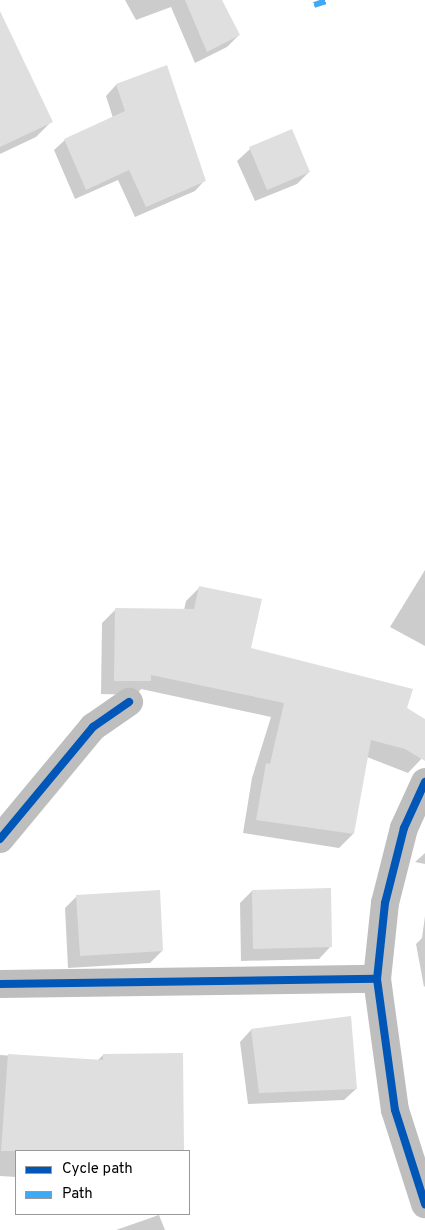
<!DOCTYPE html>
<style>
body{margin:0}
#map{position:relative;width:425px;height:1230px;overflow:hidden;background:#fff;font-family:Overpass,sans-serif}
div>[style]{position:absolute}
.shadow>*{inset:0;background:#0003}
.building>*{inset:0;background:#dfdfdf}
.street>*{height:28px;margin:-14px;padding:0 14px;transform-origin:14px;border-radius:14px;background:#bebebe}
.quiet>*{height:6px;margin-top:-3px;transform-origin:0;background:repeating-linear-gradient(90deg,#3fa9f5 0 12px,transparent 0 18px)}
.cycleway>*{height:8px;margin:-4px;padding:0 4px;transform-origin:4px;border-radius:4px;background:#0057b8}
span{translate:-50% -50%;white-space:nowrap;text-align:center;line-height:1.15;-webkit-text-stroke:5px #fff;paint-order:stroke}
.legend{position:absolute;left:15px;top:1150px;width:175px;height:65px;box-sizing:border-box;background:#fff;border:1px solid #999;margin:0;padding:6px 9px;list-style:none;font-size:15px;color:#000}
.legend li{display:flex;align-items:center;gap:10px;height:25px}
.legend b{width:25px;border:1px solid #999}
</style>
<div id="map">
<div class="shadow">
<i style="clip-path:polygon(125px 0,220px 0,239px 35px,227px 47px,195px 63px,171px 7px,136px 20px)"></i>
<i style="clip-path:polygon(0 39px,51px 122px,36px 137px,0 154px)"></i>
<i style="clip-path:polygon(166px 67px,205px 180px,195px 191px,135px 217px,118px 180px,75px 199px,54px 150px,65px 140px,113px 118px,106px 96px,116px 85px)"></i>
<i style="clip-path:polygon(291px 130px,309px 172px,297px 184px,255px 201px,237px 161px,250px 149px)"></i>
<i style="clip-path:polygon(425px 570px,425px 646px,390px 627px)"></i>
<i style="clip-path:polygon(200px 587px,249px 649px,406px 708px,425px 720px,425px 755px,408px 773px,367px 757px,353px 834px,339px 848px,243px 833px,252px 778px,271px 717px,141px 689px,136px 695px,101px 694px,102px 623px,116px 609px,184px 610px,186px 601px)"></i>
<i style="clip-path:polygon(425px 853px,425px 864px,415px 862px)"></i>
<i style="clip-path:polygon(252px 891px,331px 946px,319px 959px,241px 961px,240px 903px)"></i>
<i style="clip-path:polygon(77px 896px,162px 951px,150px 963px,68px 968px,65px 908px)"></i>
<i style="clip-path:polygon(425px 916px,425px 986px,424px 987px,416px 944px,422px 938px)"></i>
<i style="clip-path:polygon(350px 1017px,356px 1089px,344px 1100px,248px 1104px,240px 1042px,251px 1030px)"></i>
<i style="clip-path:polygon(182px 1054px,183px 1151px,16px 1151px,16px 1177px,0 1176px,0 1055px,97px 1061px,103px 1055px)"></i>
<i style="clip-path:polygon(159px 1215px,165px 1230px,116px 1230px)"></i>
</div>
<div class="building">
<i style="clip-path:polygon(185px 0,222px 0,240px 35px,207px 52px)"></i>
<i style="clip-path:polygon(0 11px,53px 122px,0 147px)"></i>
<i style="clip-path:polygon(167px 65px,206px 181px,146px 207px,129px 170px,86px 190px,64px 139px,125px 111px,116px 84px)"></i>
<i style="clip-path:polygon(292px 129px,310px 172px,267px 190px,249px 147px)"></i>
<i style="clip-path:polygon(199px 586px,262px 599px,251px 648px,413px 689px,407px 708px,425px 719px,425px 761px,405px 749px,371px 740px,354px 834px,256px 820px,266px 763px,270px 764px,284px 703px,151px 675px,151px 681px,114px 681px,115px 608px,194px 609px)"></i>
<i style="clip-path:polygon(331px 888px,332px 947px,253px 949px,252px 890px)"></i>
<i style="clip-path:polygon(160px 890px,163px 951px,80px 956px,76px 895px)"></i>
<i style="clip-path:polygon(351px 1016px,357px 1089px,259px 1093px,251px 1029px)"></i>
<i style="clip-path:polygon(183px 1053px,184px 1151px,1px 1151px,8px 1054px,103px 1060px,103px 1054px)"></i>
</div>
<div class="street">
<i style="left:425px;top:782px;width:51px;rotate:114.5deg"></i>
<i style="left:404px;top:828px;width:77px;rotate:104.2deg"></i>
<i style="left:385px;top:903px;width:76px;rotate:96deg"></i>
<i style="left:377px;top:979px;width:132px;rotate:82.2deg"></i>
<i style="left:395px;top:1110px;width:99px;rotate:72.3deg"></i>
<i style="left:0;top:839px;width:146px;rotate:-50.3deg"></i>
<i style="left:93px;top:727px;width:44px;rotate:-34.8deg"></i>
<i style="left:0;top:984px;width:377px;rotate:-0.8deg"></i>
</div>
<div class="quiet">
<i style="left:314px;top:5px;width:16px;rotate:-18deg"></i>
</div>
<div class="cycleway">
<i style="left:425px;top:782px;width:51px;rotate:114.5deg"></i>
<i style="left:404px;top:828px;width:77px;rotate:104.2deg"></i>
<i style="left:385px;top:903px;width:76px;rotate:96deg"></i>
<i style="left:377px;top:979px;width:132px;rotate:82.2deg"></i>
<i style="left:395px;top:1110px;width:99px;rotate:72.3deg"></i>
<i style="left:0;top:839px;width:146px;rotate:-50.3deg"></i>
<i style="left:93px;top:727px;width:44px;rotate:-34.8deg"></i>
<i style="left:0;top:984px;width:377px;rotate:-0.8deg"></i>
</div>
<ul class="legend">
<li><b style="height:6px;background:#0057b8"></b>Cycle path</li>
<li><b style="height:6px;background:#3fa9f5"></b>Path</li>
</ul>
</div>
